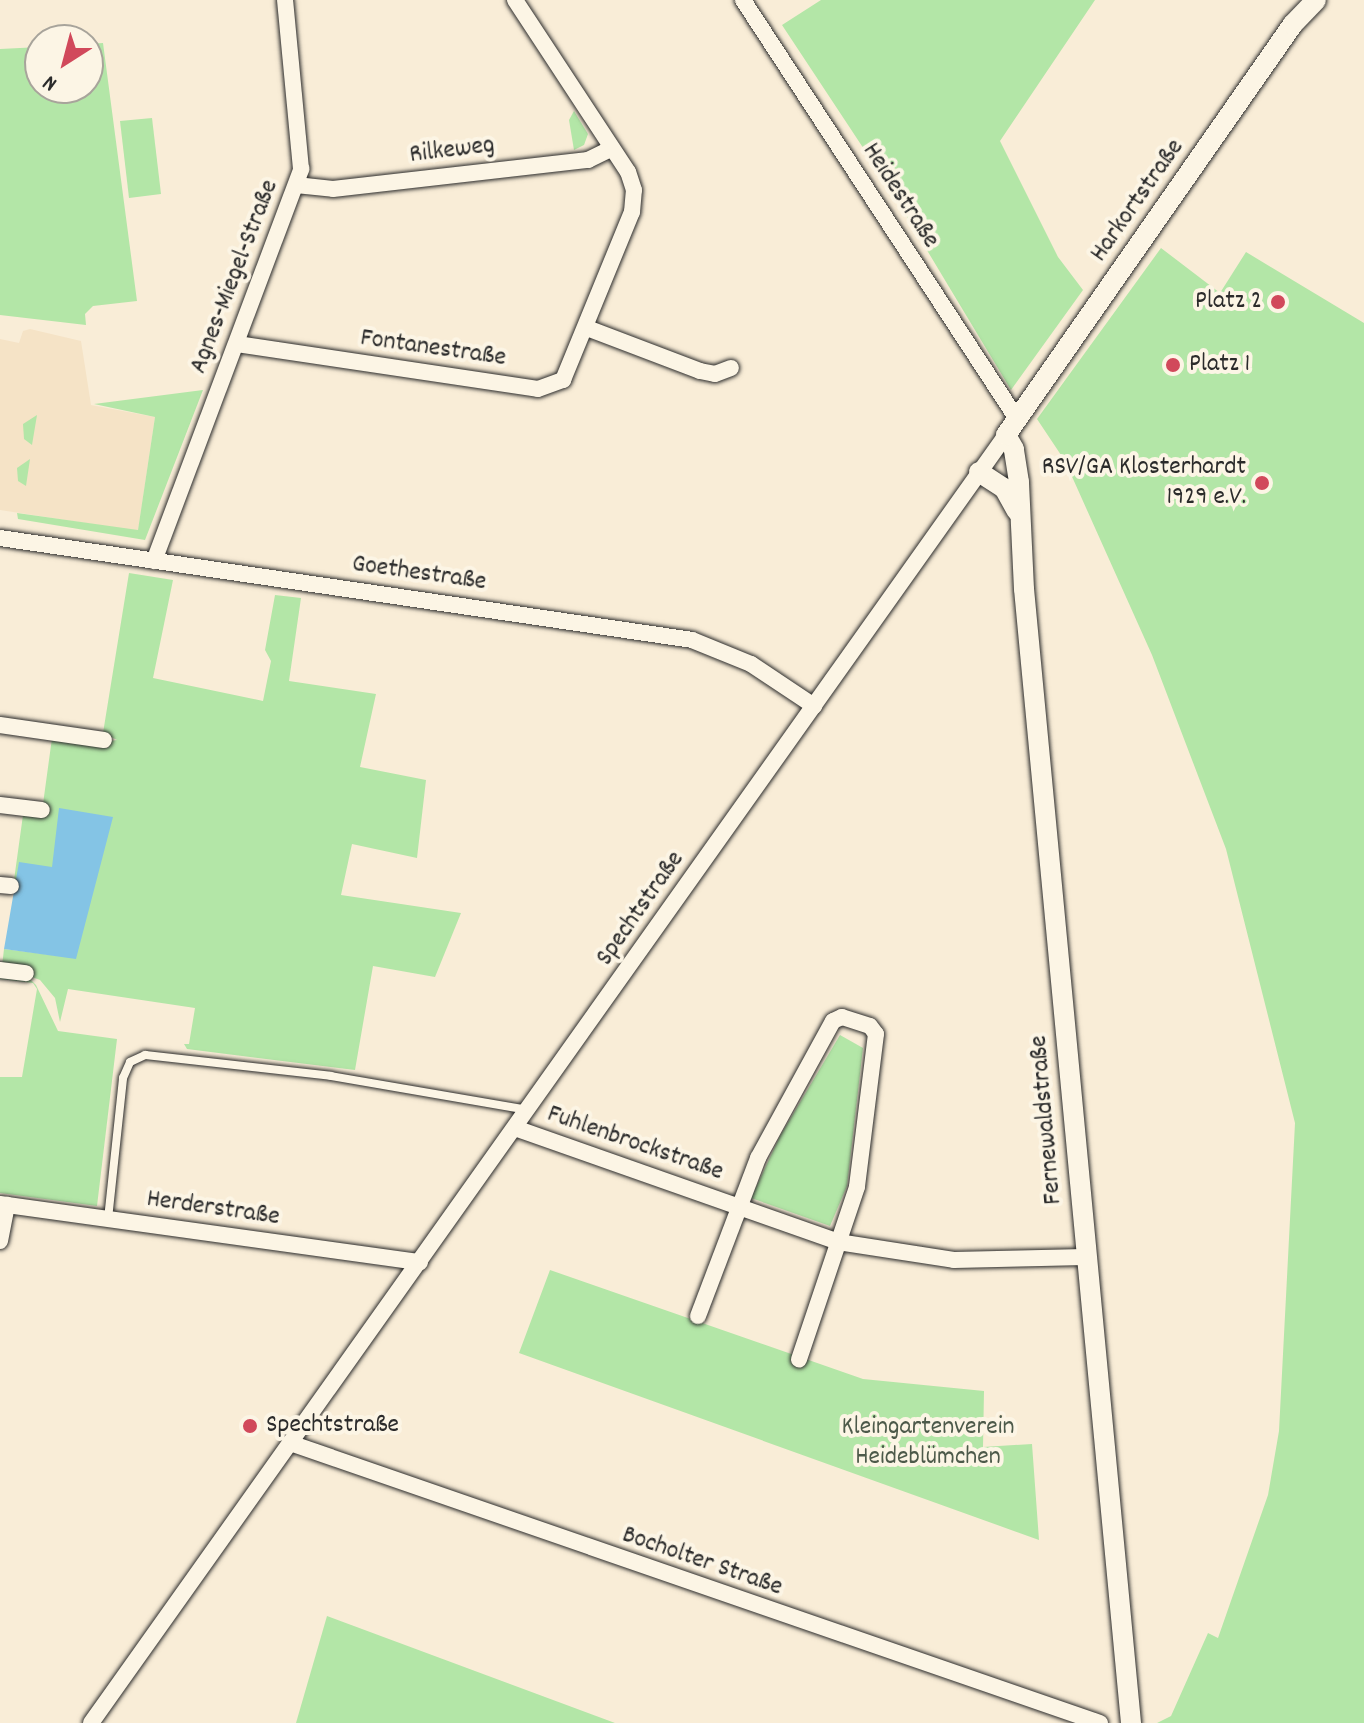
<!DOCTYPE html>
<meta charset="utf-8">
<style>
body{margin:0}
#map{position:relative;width:1364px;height:1723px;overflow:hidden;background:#f9edd7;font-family:Dekko,sans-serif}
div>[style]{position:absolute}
.built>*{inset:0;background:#f5e3c6}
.green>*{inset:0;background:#b3e6a7}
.water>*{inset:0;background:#84c4e5}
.roads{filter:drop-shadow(0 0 2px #2b2b2b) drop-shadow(0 0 2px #2b2b2b)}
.service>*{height:8px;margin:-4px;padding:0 4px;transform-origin:4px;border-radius:4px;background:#fcf5e5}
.minor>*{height:16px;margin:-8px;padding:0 8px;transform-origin:8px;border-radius:8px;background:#fcf5e5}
.tertiary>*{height:20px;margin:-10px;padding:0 10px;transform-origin:10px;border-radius:10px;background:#fcf5e5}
.dots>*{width:22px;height:22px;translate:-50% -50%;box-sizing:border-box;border:4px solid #fcf5e5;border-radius:50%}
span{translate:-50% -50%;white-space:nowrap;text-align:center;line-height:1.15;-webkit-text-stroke:8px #fcf5e5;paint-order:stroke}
.street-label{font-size:26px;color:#2b2b2b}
.poi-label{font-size:26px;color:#2b2b2b}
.right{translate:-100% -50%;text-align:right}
.left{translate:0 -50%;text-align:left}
.park-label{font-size:26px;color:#4d5a4a}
.north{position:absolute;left:24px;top:24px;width:80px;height:80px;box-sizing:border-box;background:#fcf5e5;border:2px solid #a8a49b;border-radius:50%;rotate:216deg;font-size:22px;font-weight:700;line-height:32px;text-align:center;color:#2b2b2b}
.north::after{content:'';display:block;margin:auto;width:28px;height:36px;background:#d1495b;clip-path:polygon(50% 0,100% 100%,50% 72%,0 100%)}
</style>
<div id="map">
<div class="built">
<i style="clip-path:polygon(30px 329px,81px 341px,91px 405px,155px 417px,138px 531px,0 510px,0 339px,19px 343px,23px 331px)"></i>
</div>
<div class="green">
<i style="clip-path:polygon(821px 0,1095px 0,1000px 141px,1058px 257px,1083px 290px,1011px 390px,889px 187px,782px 25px)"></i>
<i style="clip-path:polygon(103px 43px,137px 301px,93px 306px,85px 314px,86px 325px,0 315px,0 49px,40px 47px,40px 88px,88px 88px,88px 44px)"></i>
<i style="clip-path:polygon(574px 111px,588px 134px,584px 145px,574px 150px,569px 120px)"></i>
<i style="clip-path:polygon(152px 118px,161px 194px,129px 198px,120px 121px)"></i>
<i style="clip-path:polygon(1161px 248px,1220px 293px,1246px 252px,1364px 323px,1364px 1723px,1157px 1723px,1171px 1716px,1208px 1633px,1218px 1638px,1268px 1495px,1279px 1431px,1295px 1123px,1226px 849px,1152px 655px,1065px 461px,1037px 419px)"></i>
<i style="clip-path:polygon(203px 390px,145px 540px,18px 519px,17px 513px,138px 530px,155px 417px,94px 404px)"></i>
<i style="clip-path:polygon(37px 415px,32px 445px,24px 439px,23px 424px)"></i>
<i style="clip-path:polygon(30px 459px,26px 486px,18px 481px,17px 468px)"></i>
<i style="clip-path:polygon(129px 573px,173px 580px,153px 678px,263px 701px,271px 661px,265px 650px,275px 595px,301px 598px,289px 681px,376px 694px,360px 767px,426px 780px,417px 858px,352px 844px,341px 895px,461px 913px,435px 977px,373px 966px,355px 1070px,187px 1049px,184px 1044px,189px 1044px,195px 1008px,68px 989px,60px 1022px,55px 998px,40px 980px,2px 966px,4px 949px,76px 958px,52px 867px,14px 880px,23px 815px,46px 817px,48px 805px,43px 804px,52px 738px,108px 748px,109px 741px,117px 740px,103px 733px)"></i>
<i style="clip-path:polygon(1px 971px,30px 979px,36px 985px,58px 1031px,117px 1039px,97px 1206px,0 1193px,0 1077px,22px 1077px,37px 989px,33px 983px,0 979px)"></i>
<i style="clip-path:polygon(840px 1035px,863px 1048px,847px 1186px,830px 1226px,751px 1198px,780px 1136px)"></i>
<i style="clip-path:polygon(550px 1270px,863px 1379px,984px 1391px,983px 1447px,1032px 1444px,1039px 1540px,519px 1353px)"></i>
<i style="clip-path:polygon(327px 1616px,615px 1723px,296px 1723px)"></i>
</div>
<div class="water">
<i style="clip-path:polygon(59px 808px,113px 817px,76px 959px,4px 949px,19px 862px,52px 867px)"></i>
</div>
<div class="roads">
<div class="service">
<i style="left:108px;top:1219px;width:142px;rotate:-83.9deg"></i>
<i style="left:123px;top:1078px;width:17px;rotate:-66deg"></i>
<i style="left:130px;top:1062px;width:17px;rotate:-25deg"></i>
<i style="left:145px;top:1055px;width:187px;rotate:6.4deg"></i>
<i style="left:331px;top:1076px;width:199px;rotate:9.8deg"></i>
</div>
<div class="minor">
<i style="left:743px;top:0;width:501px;rotate:56.82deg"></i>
<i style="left:296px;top:185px;width:37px;rotate:6deg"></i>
<i style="left:333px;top:189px;width:257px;rotate:-6.5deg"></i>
<i style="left:588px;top:160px;width:25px;rotate:-26deg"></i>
<i style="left:587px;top:328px;width:121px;rotate:20.8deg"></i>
<i style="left:700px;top:371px;width:15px;rotate:11deg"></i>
<i style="left:715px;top:374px;width:17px;rotate:-21deg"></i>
<i style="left:237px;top:344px;width:304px;rotate:8.5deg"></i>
<i style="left:538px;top:389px;width:27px;rotate:-20deg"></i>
<i style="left:563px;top:380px;width:182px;rotate:-67.7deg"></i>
<i style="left:632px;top:212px;width:22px;rotate:-85deg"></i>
<i style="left:634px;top:190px;width:19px;rotate:-108deg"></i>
<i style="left:628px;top:172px;width:206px;rotate:-123.3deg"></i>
<i style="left:0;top:538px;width:699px;rotate:8.38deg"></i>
<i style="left:692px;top:640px;width:64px;rotate:22.1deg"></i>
<i style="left:751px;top:664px;width:76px;rotate:33.7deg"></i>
<i style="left:154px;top:561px;width:419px;rotate:-69.4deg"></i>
<i style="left:301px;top:169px;width:170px;rotate:-95.4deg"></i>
<i style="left:0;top:725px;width:105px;rotate:8.2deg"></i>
<i style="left:0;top:805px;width:42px;rotate:6.8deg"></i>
<i style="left:0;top:885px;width:11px;rotate:5deg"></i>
<i style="left:0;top:970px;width:26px;rotate:7deg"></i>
<i style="left:515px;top:1128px;width:343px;rotate:19.4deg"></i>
<i style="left:838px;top:1242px;width:117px;rotate:8.8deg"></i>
<i style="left:954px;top:1260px;width:131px;rotate:-1.3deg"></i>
<i style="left:0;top:1204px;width:424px;rotate:7.9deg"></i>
<i style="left:0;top:1241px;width:37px;rotate:-79deg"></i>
<i style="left:698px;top:1316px;width:169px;rotate:-69.2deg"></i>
<i style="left:758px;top:1158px;width:156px;rotate:-61.3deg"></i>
<i style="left:833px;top:1021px;width:10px;rotate:-24deg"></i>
<i style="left:842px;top:1017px;width:29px;rotate:18deg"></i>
<i style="left:870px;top:1026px;width:10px;rotate:53deg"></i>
<i style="left:876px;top:1034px;width:154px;rotate:97.1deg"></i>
<i style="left:857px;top:1187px;width:182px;rotate:108.6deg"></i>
<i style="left:290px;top:1443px;width:857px;rotate:19.07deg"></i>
<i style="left:91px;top:1723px;width:1580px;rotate:-54.61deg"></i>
</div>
<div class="tertiary">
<i style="left:979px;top:472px;width:30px;rotate:33deg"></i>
<i style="left:1004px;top:488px;width:26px;rotate:61deg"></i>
<i style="left:1131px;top:1723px;width:1139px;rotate:-95.39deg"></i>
<i style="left:1024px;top:589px;width:107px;rotate:-92.7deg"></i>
<i style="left:1019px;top:482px;width:33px;rotate:-99deg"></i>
<i style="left:1014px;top:449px;width:16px;rotate:-120deg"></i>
<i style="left:1006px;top:435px;width:501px;rotate:-55.07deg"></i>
<i style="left:1293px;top:24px;width:33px;rotate:-46deg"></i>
</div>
</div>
<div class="dots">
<i style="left:1278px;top:302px;background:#d1495b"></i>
<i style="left:1173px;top:365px;background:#d1495b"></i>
<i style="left:1262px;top:483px;background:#d1495b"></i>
<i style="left:250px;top:1426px;background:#d1495b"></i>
</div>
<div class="street-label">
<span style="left:452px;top:151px;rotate:-7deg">Rilkeweg</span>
<span style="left:900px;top:196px;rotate:57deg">Heidestraße</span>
<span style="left:1138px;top:201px;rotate:-55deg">Harkortstraße</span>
<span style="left:235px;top:277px;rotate:-69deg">Agnes-Miegel-Straße</span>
<span style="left:433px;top:349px;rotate:8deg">Fontanestraße</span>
<span style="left:419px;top:574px;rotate:8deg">Goethestraße</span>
<span style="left:641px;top:909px;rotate:-55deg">Spechtstraße</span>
<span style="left:1047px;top:1120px;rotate:-95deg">Fernewaldstraße</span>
<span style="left:635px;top:1144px;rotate:19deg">Fuhlenbrockstraße</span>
<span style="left:213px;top:1209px;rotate:8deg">Herderstraße</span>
<span style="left:702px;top:1562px;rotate:19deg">Bocholter Straße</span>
</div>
<div class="poi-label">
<span class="right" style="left:1262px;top:302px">Platz 2</span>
<span class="left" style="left:1189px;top:365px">Platz 1</span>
<span class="right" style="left:1246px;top:483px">RSV/GA Klosterhardt<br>1929 e.V.</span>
<span class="left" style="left:266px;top:1426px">Spechtstraße</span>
</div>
<div class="park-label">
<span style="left:928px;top:1443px">Kleingartenverein<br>Heideblümchen</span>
</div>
<div class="north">N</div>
</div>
